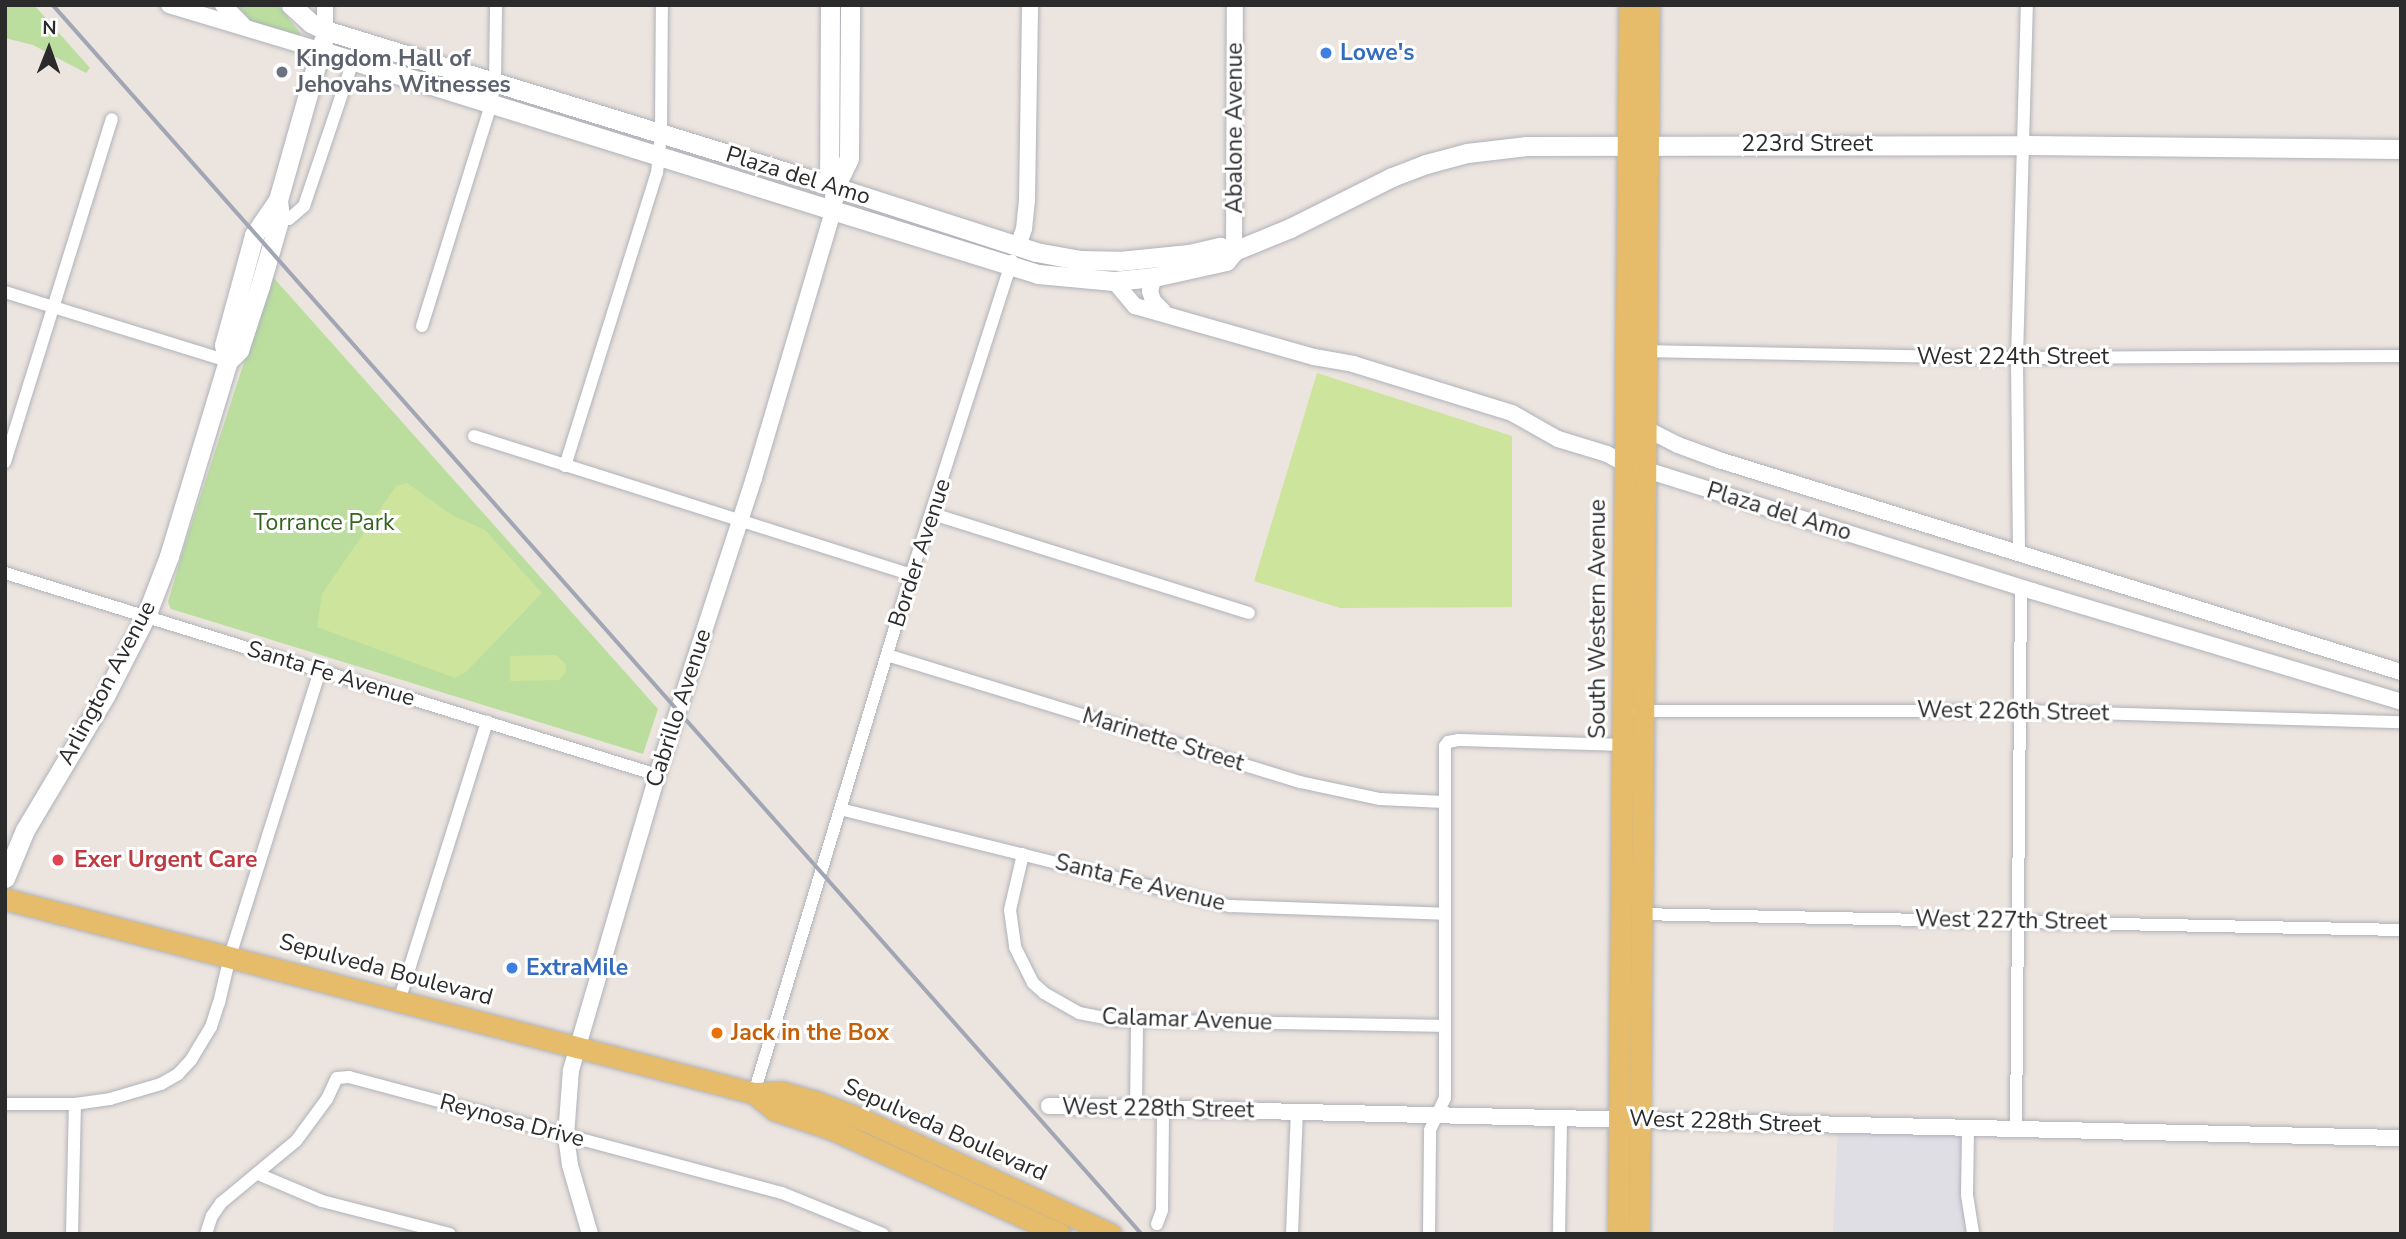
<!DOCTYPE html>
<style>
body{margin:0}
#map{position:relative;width:2406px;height:1239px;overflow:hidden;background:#ece4de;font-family:"Nunito Sans",sans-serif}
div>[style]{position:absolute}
.industrial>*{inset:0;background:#dfdee5}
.green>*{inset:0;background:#bbde9f}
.pitch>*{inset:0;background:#cde49c}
.roads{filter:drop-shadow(0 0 2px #afb2ba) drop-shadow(0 0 2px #afb2ba)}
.minor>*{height:12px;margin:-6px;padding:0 6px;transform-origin:6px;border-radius:6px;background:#fff}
.tertiary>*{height:16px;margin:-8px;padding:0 8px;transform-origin:8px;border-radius:8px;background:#fff}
.secondary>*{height:19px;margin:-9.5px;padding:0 9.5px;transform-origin:9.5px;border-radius:9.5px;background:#fff}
.primary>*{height:21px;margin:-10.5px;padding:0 10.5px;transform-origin:10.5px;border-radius:10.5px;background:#e6bb69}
.rail>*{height:3.5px;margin:-1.75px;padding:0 1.75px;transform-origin:1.75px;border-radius:1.75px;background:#a1a6b4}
.dots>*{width:19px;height:19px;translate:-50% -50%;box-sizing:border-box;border:4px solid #fff;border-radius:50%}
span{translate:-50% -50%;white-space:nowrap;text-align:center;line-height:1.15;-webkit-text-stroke:6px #fff;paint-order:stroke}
.shop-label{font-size:23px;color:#366cbe;font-weight:700}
.left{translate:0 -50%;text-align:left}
.worship-label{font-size:23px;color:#5b616d;font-weight:700}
.street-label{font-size:23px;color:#2b2b2b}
.park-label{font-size:23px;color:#356320}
.health-label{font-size:23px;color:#be3a42;font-weight:700}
.food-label{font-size:23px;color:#c56008;font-weight:700}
.frame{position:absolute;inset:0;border:7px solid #2b2b2b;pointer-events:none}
.north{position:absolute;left:14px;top:14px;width:70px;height:70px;-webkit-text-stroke:5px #fff;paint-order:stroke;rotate:1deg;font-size:19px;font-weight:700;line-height:28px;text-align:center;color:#2b2b2b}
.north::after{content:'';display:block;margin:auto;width:24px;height:32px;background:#2b2b2b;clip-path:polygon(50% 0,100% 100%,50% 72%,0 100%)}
</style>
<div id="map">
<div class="industrial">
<i style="clip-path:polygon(1838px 1128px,1967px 1131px,1972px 1234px,1833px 1234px)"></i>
</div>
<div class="green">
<i style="clip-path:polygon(5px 5px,34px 5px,90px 68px,86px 73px,33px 45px,5px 38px)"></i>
<i style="clip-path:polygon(237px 5px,278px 5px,301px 34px,297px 37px,252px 23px)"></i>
<i style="clip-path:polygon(272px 276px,658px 709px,643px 754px,171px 609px,168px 602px,185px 544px)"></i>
</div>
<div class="pitch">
<i style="clip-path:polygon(1317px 373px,1512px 436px,1512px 607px,1340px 608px,1254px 581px)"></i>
<i style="clip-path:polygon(407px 483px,452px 515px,485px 530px,542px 593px,466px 672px,455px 678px,317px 627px,322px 594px,396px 486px)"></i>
<i style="clip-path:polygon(556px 655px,566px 664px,566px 672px,559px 680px,510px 681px,510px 656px)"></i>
</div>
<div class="roads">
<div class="minor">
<i style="left:280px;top:217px;width:9px;rotate:13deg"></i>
<i style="left:289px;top:219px;width:20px;rotate:-41deg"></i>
<i style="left:304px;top:206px;width:153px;rotate:-71.3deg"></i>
<i style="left:5px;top:292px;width:233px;rotate:17.2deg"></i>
<i style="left:422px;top:326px;width:232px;rotate:-72.7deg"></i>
<i style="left:491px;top:104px;width:23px;rotate:-80deg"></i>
<i style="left:495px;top:81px;width:76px;rotate:-89.2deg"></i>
<i style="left:1642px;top:351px;width:375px;rotate:1.1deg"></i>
<i style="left:2017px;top:358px;width:384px;rotate:-0.3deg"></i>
<i style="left:474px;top:436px;width:459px;rotate:17.6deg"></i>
<i style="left:5px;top:462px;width:359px;rotate:-72.7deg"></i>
<i style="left:565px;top:466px;width:307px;rotate:-72.6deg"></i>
<i style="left:657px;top:173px;width:40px;rotate:-84.3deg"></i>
<i style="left:661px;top:133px;width:128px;rotate:-89.6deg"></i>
<i style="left:933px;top:514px;width:331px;rotate:17.4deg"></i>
<i style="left:2019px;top:553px;width:195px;rotate:-90.6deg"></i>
<i style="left:2017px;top:358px;width:353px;rotate:-88.4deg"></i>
<i style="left:5px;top:573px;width:683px;rotate:17.21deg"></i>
<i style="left:887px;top:655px;width:432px;rotate:17.1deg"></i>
<i style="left:1300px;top:782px;width:82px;rotate:12deg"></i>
<i style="left:1380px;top:799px;width:64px;rotate:2.7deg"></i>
<i style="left:1638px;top:711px;width:384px"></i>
<i style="left:2022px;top:711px;width:379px;rotate:1.7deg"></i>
<i style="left:840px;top:809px;width:402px;rotate:14deg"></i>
<i style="left:1230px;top:906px;width:215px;rotate:2.1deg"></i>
<i style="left:1023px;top:854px;width:57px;rotate:103.1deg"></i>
<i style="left:1010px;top:910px;width:37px;rotate:82deg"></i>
<i style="left:1015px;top:947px;width:40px;rotate:63.4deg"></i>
<i style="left:1033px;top:983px;width:15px;rotate:42deg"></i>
<i style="left:1044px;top:993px;width:40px;rotate:29.7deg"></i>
<i style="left:1079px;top:1013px;width:36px;rotate:11deg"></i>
<i style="left:1114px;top:1020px;width:331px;rotate:1deg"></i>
<i style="left:1638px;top:914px;width:763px;rotate:1.2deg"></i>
<i style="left:399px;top:1001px;width:293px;rotate:-72.5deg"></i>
<i style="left:754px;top:1093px;width:541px;rotate:-73.14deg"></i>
<i style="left:911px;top:575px;width:330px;rotate:-72.2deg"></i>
<i style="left:5px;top:1104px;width:70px"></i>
<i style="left:75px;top:1104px;width:35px;rotate:-8deg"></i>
<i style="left:110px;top:1099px;width:53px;rotate:-16.4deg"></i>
<i style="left:161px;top:1084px;width:20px;rotate:-30deg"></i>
<i style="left:178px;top:1074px;width:19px;rotate:-47deg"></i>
<i style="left:191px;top:1060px;width:39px;rotate:-59deg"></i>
<i style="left:211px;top:1027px;width:25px;rotate:-72deg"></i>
<i style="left:219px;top:1003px;width:48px;rotate:-76.8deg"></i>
<i style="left:230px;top:956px;width:300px;rotate:-72.5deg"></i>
<i style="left:1136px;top:1108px;width:87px;rotate:-89.3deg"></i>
<i style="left:1968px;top:1130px;width:65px;rotate:90.9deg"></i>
<i style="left:1967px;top:1195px;width:39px;rotate:81deg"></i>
<i style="left:2016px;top:1131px;width:543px;rotate:-89.47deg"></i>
<i style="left:258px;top:1174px;width:69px;rotate:22.9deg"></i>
<i style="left:322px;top:1201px;width:132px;rotate:14.5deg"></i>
<i style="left:1157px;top:1224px;width:15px;rotate:-70deg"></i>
<i style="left:1162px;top:1210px;width:102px;rotate:-89.4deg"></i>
<i style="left:72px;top:1234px;width:130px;rotate:-88.7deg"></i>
<i style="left:206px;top:1234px;width:19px;rotate:-72deg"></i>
<i style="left:212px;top:1216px;width:16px;rotate:-55deg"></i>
<i style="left:221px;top:1203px;width:97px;rotate:-39.6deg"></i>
<i style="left:296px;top:1141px;width:52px;rotate:-53.6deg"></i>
<i style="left:327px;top:1099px;width:23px;rotate:-65deg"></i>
<i style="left:337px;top:1078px;width:12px;rotate:-5deg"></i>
<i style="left:349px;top:1077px;width:448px;rotate:15deg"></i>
<i style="left:782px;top:1193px;width:109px;rotate:22.1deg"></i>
<i style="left:1292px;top:1234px;width:123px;rotate:-87.7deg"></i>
<i style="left:1429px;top:1234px;width:104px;rotate:-89.4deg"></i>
<i style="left:1430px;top:1130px;width:35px;rotate:-65deg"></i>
<i style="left:1445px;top:1098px;width:352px;rotate:-90deg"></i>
<i style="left:1445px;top:746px;width:5px;rotate:-53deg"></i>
<i style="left:1448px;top:742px;width:10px;rotate:-11deg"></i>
<i style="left:1458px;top:740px;width:168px;rotate:1.7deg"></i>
<i style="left:1559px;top:1234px;width:116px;rotate:-89deg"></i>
</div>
<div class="tertiary">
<i style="left:169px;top:5px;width:160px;rotate:16.7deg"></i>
<i style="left:223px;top:5px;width:30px;rotate:45deg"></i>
<i style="left:325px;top:30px;width:25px;rotate:-90deg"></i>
<i style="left:1018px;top:246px;width:18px;rotate:-71deg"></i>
<i style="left:1024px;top:229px;width:29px;rotate:-84deg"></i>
<i style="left:1027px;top:200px;width:195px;rotate:-89.1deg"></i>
<i style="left:1234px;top:251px;width:246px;rotate:-89.8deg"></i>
<i style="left:1154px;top:277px;width:15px;rotate:106deg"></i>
<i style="left:1150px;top:291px;width:10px;rotate:73deg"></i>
<i style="left:1153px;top:301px;width:14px;rotate:45deg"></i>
<i style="left:1114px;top:281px;width:33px;rotate:50deg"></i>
<i style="left:1135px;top:306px;width:186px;rotate:15.9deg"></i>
<i style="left:1314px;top:357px;width:40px;rotate:10deg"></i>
<i style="left:1353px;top:364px;width:166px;rotate:17.1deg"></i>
<i style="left:1512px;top:413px;width:53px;rotate:29.5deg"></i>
<i style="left:1558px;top:439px;width:51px;rotate:17deg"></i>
<i style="left:1607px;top:454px;width:19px;rotate:28deg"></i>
<i style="left:1624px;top:463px;width:428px;rotate:17.4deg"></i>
<i style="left:2032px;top:591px;width:385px;rotate:16.7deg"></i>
<i style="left:1639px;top:425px;width:44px;rotate:27.1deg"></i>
<i style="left:1678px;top:445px;width:44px;rotate:20.1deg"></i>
<i style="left:1719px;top:460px;width:714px;rotate:17.27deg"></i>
<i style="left:1049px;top:1106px;width:1352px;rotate:1.36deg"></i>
<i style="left:590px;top:1234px;width:72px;rotate:-106.2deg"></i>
<i style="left:570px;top:1165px;width:29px;rotate:-98deg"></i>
<i style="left:566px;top:1136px;width:66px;rotate:-85.7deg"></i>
<i style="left:571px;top:1070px;width:307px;rotate:-73.7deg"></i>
<i style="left:657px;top:775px;width:312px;rotate:-71.9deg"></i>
<i style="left:754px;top:478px;width:278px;rotate:-73.5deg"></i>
</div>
<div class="secondary">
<i style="left:291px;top:5px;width:27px;rotate:42deg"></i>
<i style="left:311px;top:23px;width:16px;rotate:27deg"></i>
<i style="left:325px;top:30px;width:534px;rotate:17.11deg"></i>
<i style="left:835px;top:187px;width:211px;rotate:17.9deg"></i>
<i style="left:1036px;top:252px;width:45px;rotate:10.3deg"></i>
<i style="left:1080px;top:260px;width:39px;rotate:1deg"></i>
<i style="left:1119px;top:261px;width:70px;rotate:-5.7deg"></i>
<i style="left:1189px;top:254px;width:32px;rotate:-13deg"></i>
<i style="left:1220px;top:247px;width:15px;rotate:16deg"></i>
<i style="left:830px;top:5px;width:165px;rotate:90.3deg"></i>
<i style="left:829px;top:170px;width:18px;rotate:71deg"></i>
<i style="left:322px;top:51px;width:750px;rotate:17.3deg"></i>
<i style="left:1038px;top:274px;width:76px;rotate:5.3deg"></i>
<i style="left:1114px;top:281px;width:40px;rotate:-5.7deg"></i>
<i style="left:1154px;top:277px;width:74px;rotate:-12.5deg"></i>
<i style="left:1226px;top:261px;width:13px;rotate:-51deg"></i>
<i style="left:834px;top:197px;width:10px;rotate:-84deg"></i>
<i style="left:835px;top:187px;width:32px;rotate:-64deg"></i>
<i style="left:849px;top:158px;width:153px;rotate:-89.6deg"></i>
<i style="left:1234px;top:251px;width:61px;rotate:-22.3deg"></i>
<i style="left:1290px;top:228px;width:114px;rotate:-26.6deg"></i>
<i style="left:1392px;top:177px;width:36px;rotate:-21deg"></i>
<i style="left:1426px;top:164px;width:42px;rotate:-15deg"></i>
<i style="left:1467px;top:153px;width:60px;rotate:-6.7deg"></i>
<i style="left:1527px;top:146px;width:496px;rotate:-0.1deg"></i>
<i style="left:2023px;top:145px;width:378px;rotate:0.6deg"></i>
<i style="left:228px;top:361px;width:16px;rotate:-104deg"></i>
<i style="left:224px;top:345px;width:114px;rotate:-74.7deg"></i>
<i style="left:254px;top:235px;width:42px;rotate:-55.6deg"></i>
<i style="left:278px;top:200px;width:165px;rotate:-74.2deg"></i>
<i style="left:5px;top:878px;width:52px;rotate:-67.4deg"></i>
<i style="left:25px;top:830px;width:158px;rotate:-59.2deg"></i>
<i style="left:106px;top:694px;width:88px;rotate:-62.9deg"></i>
<i style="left:146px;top:616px;width:64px;rotate:-69deg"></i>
<i style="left:169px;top:556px;width:204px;rotate:-73.2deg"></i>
<i style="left:228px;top:361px;width:16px;rotate:-45deg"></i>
<i style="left:239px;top:350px;width:67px;rotate:-71.8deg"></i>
<i style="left:260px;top:286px;width:72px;rotate:-73.8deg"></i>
<i style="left:280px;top:217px;width:17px;rotate:-97deg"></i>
</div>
<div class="primary">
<i style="left:5px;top:899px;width:774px;rotate:14.52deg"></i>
<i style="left:754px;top:1093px;width:28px;rotate:-2deg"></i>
<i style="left:782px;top:1092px;width:36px;rotate:16deg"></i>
<i style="left:817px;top:1102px;width:50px;rotate:21deg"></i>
<i style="left:864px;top:1120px;width:272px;rotate:24.8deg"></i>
<i style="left:754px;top:1093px;width:27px;rotate:39deg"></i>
<i style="left:775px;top:1110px;width:62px;rotate:18.7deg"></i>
<i style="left:834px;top:1130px;width:249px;rotate:24.7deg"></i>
<i style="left:1618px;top:1234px;width:1229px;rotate:-89.49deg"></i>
<i style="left:1639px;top:1234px;width:1229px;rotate:-89.53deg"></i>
</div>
</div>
<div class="rail">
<i style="left:53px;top:5px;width:1642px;rotate:48.46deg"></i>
</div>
<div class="dots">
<i style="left:1326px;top:53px;background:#3f7fe0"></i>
<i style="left:282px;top:72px;background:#6b7280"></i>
<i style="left:58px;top:860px;background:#e0444e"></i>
<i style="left:512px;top:968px;background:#3f7fe0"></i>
<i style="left:717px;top:1033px;background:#e8710a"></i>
</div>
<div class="shop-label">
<span class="left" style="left:1340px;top:53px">Lowe's</span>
<span class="left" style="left:526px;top:968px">ExtraMile</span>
</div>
<div class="worship-label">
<span class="left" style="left:296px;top:72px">Kingdom Hall of<br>Jehovahs Witnesses</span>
</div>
<div class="street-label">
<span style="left:1235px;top:128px;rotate:-90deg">Abalone Avenue</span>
<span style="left:1807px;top:144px">223rd Street</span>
<span style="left:798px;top:176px;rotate:17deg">Plaza del Amo</span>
<span style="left:2013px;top:357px">West 224th Street</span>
<span style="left:1779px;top:512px;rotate:17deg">Plaza del Amo</span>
<span style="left:920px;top:553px;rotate:-72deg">Border Avenue</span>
<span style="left:1598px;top:619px;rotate:-90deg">South Western Avenue</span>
<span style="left:331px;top:674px;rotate:17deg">Santa Fe Avenue</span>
<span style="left:107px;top:683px;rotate:-62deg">Arlington Avenue</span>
<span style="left:679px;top:708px;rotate:-72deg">Cabrillo Avenue</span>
<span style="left:2013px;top:712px;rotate:1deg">West 226th Street</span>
<span style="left:1163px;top:740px;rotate:17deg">Marinette Street</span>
<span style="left:1140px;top:883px;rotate:14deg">Santa Fe Avenue</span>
<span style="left:2011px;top:921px;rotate:1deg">West 227th Street</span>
<span style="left:386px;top:970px;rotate:15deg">Sepulveda Boulevard</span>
<span style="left:1187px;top:1020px;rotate:2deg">Calamar Avenue</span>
<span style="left:1158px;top:1109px;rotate:1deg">West 228th Street</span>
<span style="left:512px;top:1121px;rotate:15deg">Reynosa Drive</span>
<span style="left:1725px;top:1122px;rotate:2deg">West 228th Street</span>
<span style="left:945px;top:1130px;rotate:24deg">Sepulveda Boulevard</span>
</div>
<div class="park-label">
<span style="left:324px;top:523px">Torrance Park</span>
</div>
<div class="health-label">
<span class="left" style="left:74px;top:860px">Exer Urgent Care</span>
</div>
<div class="food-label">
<span class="left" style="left:731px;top:1033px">Jack in the Box</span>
</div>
<div class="frame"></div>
<div class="north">N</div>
</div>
